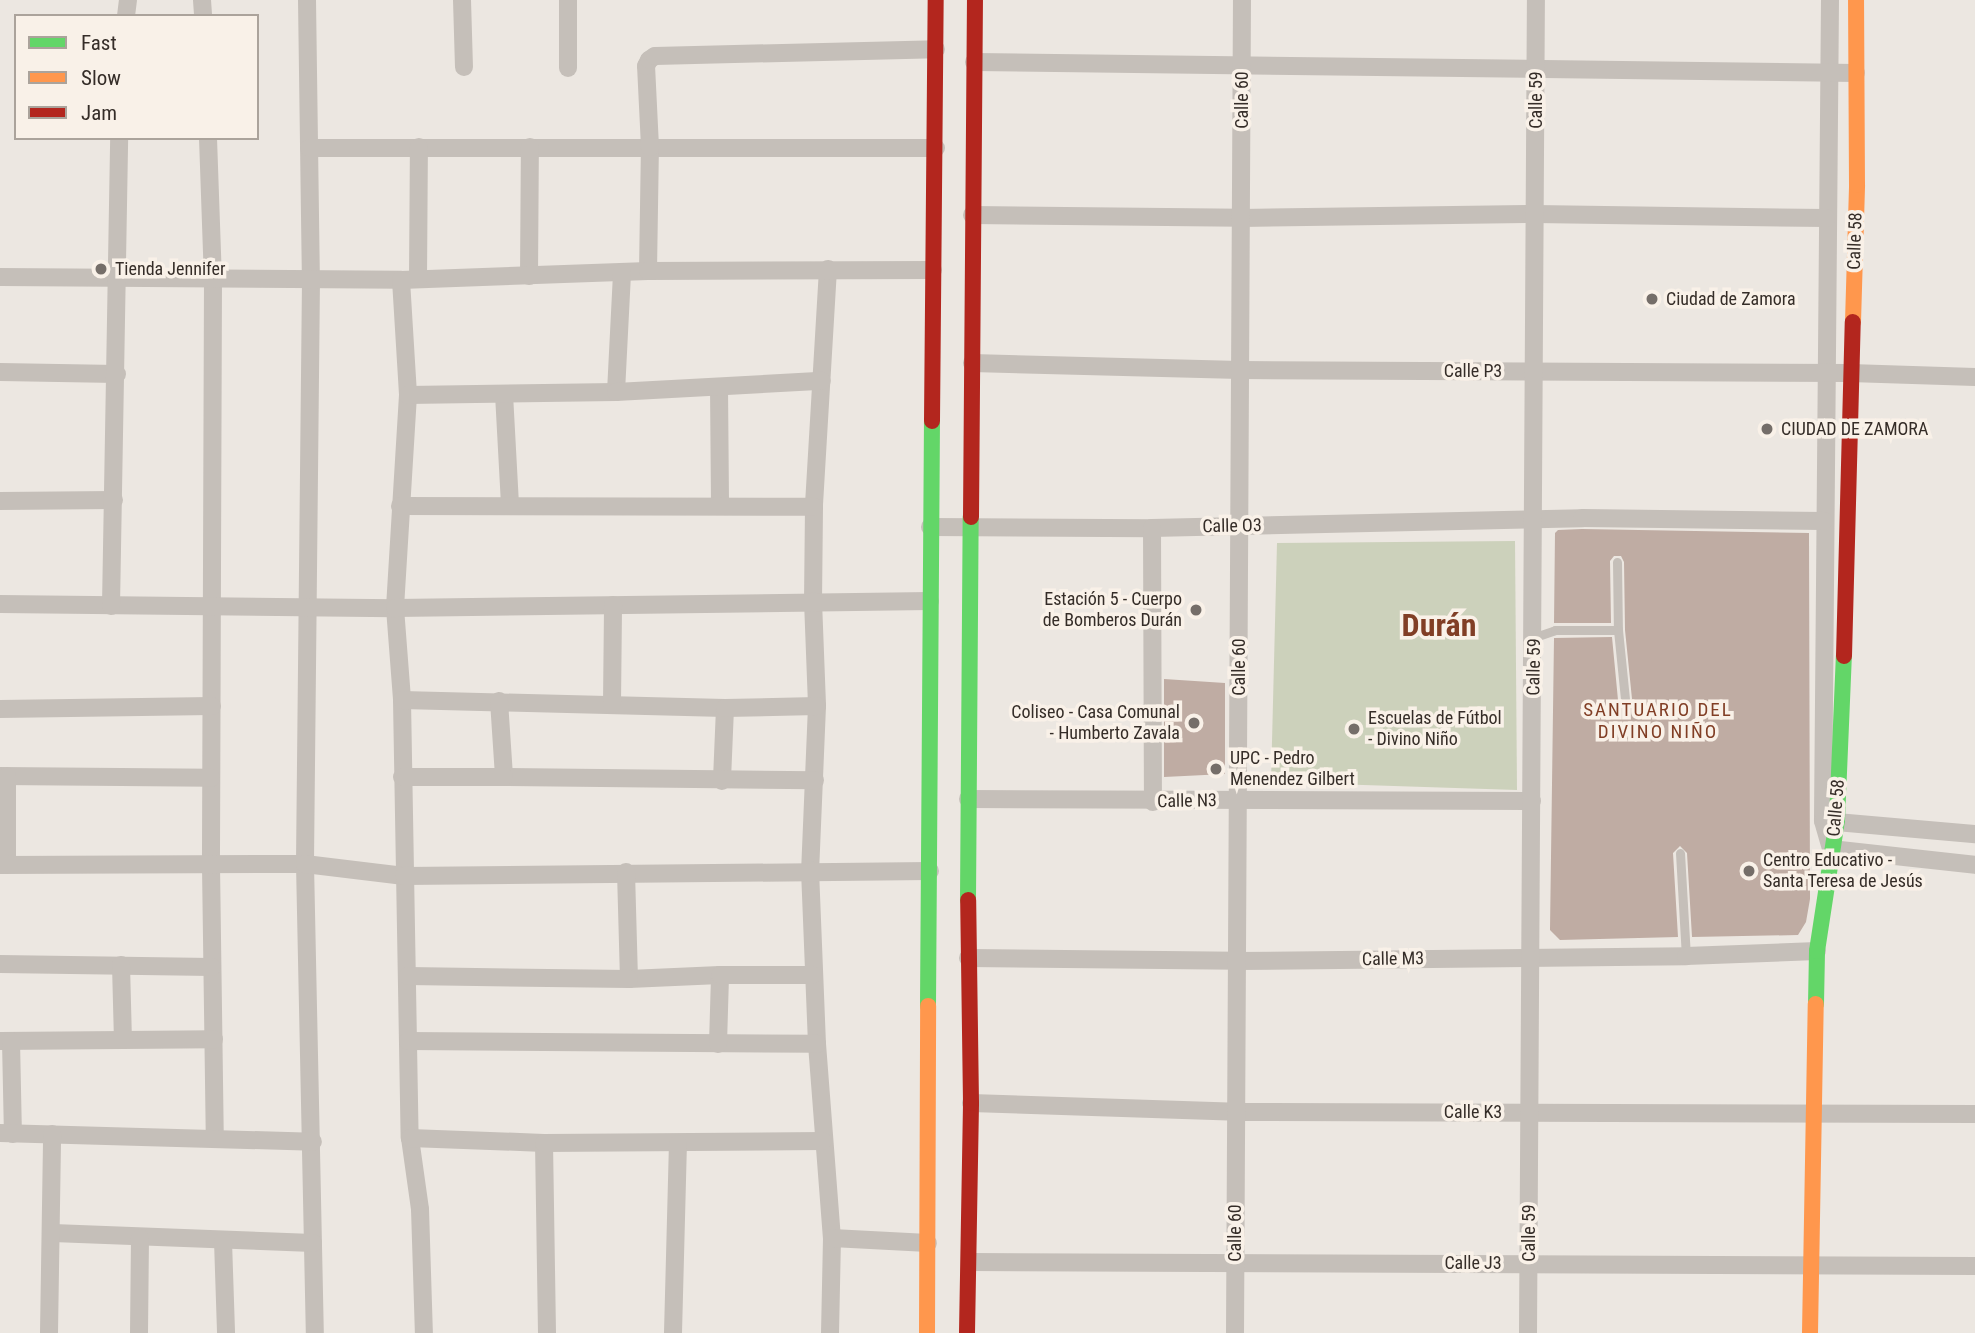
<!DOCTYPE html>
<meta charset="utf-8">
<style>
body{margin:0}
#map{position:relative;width:1975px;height:1333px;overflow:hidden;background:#ece7e1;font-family:"Roboto Condensed",sans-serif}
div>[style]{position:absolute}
.green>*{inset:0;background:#ccd1bb}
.building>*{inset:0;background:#bfaca3}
.lane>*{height:9px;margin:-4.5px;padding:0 4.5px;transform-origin:4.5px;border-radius:4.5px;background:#c5bfb9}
.street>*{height:18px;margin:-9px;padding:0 9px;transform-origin:9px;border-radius:9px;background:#c5bfb9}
.fast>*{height:16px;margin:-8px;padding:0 8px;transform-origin:8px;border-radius:8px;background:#63d668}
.slow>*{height:16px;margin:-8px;padding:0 8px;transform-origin:8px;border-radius:8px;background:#ff974d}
.jam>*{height:16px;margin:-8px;padding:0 8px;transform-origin:8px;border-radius:8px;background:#b3261e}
.dots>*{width:19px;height:19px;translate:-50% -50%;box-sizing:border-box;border:4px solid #f9f1e8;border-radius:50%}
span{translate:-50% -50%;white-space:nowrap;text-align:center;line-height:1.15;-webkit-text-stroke:7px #f9f1e8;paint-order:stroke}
.street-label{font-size:18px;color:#352d28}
.poi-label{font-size:18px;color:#352d28}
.left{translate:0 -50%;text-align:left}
.right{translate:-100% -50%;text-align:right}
.neighbourhood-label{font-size:19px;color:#813e25;letter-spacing:2px}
.town-label{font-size:32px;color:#813e25;font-weight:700}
.legend{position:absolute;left:14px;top:14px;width:245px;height:126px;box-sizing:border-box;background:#f9f1e8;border:2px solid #aba39b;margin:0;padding:9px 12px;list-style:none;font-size:21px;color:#352d28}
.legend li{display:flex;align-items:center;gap:14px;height:35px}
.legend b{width:35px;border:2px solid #aba39b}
</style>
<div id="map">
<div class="green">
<i style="clip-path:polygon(1515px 541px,1517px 790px,1271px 782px,1277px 543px)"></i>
</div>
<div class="building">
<i style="clip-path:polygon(1582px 529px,1809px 533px,1810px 899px,1806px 922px,1798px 935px,1692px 937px,1687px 853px,1680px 846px,1673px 853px,1678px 937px,1560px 940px,1550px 930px,1554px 638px,1612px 637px,1618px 700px,1625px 706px,1632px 699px,1625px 630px,1624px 562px,1621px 556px,1614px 556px,1610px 561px,1611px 623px,1554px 623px,1555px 533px,1558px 530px)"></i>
<i style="clip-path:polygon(1164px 679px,1225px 683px,1225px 774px,1164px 777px)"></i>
</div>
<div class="lane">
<i style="left:1617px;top:562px;width:68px;rotate:89.2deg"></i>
<i style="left:1535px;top:637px;width:21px;rotate:-19deg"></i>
<i style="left:1555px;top:630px;width:63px"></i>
<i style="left:1618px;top:630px;width:69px;rotate:84.2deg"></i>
<i style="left:1680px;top:853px;width:103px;rotate:86.7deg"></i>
</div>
<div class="street">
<i style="left:202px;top:0;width:16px;rotate:86deg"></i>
<i style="left:307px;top:0;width:279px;rotate:89.2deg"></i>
<i style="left:311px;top:279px;width:585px;rotate:90.59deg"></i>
<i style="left:305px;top:864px;width:469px;rotate:88.8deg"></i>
<i style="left:462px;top:0;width:67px;rotate:88.3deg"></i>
<i style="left:568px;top:0;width:68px;rotate:90deg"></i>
<i style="left:1830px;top:0;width:821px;rotate:90.49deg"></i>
<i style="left:1823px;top:821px;width:29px;rotate:74deg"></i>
<i style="left:1831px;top:849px;width:145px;rotate:6.3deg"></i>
<i style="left:126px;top:16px;width:16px;rotate:-83deg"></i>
<i style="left:974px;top:62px;width:882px;rotate:0.71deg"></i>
<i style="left:208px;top:138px;width:141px;rotate:88deg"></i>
<i style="left:213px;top:279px;width:587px;rotate:90.2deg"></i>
<i style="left:211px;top:866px;width:271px;rotate:89.2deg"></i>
<i style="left:309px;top:148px;width:627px"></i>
<i style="left:972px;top:215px;width:269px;rotate:0.6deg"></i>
<i style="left:1241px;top:218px;width:294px;rotate:-0.8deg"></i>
<i style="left:1535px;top:214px;width:291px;rotate:0.8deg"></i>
<i style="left:828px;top:269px;width:238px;rotate:93.4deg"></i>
<i style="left:814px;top:507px;width:94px;rotate:90.6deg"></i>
<i style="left:813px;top:601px;width:105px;rotate:87.8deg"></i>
<i style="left:817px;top:706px;width:164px;rotate:92.4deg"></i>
<i style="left:810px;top:870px;width:174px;rotate:87.7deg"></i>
<i style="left:817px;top:1044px;width:195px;rotate:85.6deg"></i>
<i style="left:832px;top:1238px;width:95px;rotate:91.2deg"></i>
<i style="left:648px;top:271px;width:124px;rotate:-89.1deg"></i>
<i style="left:650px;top:147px;width:81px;rotate:-92.8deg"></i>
<i style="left:646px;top:66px;width:7px;rotate:-63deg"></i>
<i style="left:649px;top:60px;width:7px;rotate:-34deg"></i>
<i style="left:655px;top:56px;width:281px;rotate:-1.4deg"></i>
<i style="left:529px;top:276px;width:129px;rotate:-89.6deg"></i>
<i style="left:0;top:277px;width:401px;rotate:0.4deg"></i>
<i style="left:401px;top:280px;width:247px;rotate:-2.1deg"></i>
<i style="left:648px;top:271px;width:285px;rotate:-0.2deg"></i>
<i style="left:418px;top:279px;width:132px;rotate:-89.6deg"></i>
<i style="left:401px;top:280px;width:115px;rotate:86.5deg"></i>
<i style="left:408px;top:395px;width:213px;rotate:93.5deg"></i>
<i style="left:395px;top:608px;width:92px;rotate:85.6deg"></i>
<i style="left:402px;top:700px;width:438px;rotate:89deg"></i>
<i style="left:410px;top:1138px;width:72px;rotate:82deg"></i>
<i style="left:420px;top:1209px;width:124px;rotate:88.2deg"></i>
<i style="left:972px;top:363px;width:268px;rotate:1.5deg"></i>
<i style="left:1240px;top:370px;width:610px;rotate:0.28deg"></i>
<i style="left:1850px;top:373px;width:125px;rotate:1.8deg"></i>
<i style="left:0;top:372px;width:117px;rotate:1deg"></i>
<i style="left:719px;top:387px;width:118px;rotate:89.5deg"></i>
<i style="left:616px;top:392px;width:120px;rotate:-87.1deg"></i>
<i style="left:504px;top:394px;width:111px;rotate:86.9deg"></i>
<i style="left:408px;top:395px;width:208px;rotate:-0.8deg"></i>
<i style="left:616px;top:392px;width:206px;rotate:-3.1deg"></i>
<i style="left:0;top:501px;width:114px;rotate:-0.5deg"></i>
<i style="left:400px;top:506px;width:414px;rotate:0.1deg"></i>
<i style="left:930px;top:527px;width:222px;rotate:0.3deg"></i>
<i style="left:1152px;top:528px;width:430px;rotate:-1.3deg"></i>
<i style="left:1582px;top:518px;width:242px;rotate:0.7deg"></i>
<i style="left:1152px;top:528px;width:274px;rotate:89.8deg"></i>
<i style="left:0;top:604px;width:395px;rotate:0.6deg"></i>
<i style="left:395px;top:608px;width:535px;rotate:-0.75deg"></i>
<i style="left:111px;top:606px;width:468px;rotate:-89deg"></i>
<i style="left:402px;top:700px;width:323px;rotate:1.4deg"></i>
<i style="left:725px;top:708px;width:73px;rotate:92.4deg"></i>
<i style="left:499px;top:701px;width:76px;rotate:86.2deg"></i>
<i style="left:504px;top:777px;width:311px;rotate:0.6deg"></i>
<i style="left:612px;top:704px;width:99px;rotate:-89.4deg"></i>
<i style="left:725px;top:708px;width:92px;rotate:-1.2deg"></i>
<i style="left:0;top:709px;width:212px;rotate:-0.8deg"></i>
<i style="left:0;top:776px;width:211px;rotate:0.5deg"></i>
<i style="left:7px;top:776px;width:89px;rotate:90deg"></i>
<i style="left:402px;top:777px;width:102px"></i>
<i style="left:968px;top:799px;width:564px;rotate:0.2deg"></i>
<i style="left:1825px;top:821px;width:151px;rotate:5deg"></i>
<i style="left:0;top:865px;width:305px;rotate:-0.2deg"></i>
<i style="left:305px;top:864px;width:100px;rotate:6.9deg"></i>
<i style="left:404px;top:876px;width:526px;rotate:-0.54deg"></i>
<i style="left:626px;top:872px;width:107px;rotate:88.4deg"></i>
<i style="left:629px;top:979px;width:91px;rotate:-2.5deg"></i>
<i style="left:968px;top:958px;width:269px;rotate:0.6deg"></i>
<i style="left:1237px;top:961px;width:449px;rotate:-0.6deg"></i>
<i style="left:1686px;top:956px;width:131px;rotate:-2.2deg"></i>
<i style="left:0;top:964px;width:212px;rotate:0.8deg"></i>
<i style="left:121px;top:965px;width:75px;rotate:88.5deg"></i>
<i style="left:408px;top:976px;width:221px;rotate:0.8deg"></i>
<i style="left:0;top:1041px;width:214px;rotate:-0.5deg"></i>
<i style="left:11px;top:1041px;width:93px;rotate:88.8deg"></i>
<i style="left:408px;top:1041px;width:409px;rotate:0.4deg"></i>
<i style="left:718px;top:1044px;width:69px;rotate:-88.3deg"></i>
<i style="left:720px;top:975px;width:93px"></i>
<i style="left:971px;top:1103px;width:265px;rotate:1.9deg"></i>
<i style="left:1236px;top:1112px;width:739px;rotate:0.16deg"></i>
<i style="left:0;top:1133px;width:313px;rotate:1.6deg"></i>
<i style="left:410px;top:1138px;width:134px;rotate:2.1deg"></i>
<i style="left:53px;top:1233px;width:260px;rotate:2.2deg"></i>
<i style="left:832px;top:1238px;width:96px;rotate:3deg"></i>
<i style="left:223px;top:1241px;width:92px;rotate:88.1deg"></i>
<i style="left:970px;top:1262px;width:1005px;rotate:0.23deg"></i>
<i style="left:49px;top:1333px;width:199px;rotate:-89.1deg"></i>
<i style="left:139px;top:1333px;width:95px;rotate:-89.4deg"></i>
<i style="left:547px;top:1333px;width:190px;rotate:-90.9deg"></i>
<i style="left:544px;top:1143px;width:279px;rotate:-0.4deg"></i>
<i style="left:673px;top:1333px;width:189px;rotate:-88.5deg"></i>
<i style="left:1235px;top:1333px;width:1333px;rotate:-89.7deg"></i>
<i style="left:1528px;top:1333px;width:1333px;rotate:-89.66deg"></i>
</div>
<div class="fast">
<i style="left:968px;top:900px;width:383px;rotate:-89.6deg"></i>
<i style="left:1816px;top:1004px;width:53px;rotate:-88.9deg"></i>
<i style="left:1817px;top:951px;width:133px;rotate:-81.3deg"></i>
<i style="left:1837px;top:820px;width:164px;rotate:-87.6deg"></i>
<i style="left:928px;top:1006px;width:585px;rotate:-89.61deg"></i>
</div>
<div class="slow">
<i style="left:1853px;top:322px;width:137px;rotate:-88.3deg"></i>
<i style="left:1857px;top:185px;width:185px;rotate:-90.3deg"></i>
<i style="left:927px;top:1333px;width:327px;rotate:-89.8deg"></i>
<i style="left:1810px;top:1333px;width:329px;rotate:-89deg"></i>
</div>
<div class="jam">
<i style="left:932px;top:421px;width:421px;rotate:-89.5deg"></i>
<i style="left:971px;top:517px;width:517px;rotate:-89.56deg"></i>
<i style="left:1844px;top:656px;width:334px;rotate:-88.5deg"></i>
<i style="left:967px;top:1333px;width:230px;rotate:-89deg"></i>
<i style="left:971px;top:1103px;width:203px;rotate:-90.8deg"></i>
</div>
<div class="dots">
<i style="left:101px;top:269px;background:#756e69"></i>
<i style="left:1652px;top:299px;background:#756e69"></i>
<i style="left:1767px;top:429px;background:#756e69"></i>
<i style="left:1196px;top:610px;background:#756e69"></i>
<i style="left:1194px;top:723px;background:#756e69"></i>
<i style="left:1354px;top:729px;background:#756e69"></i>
<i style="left:1216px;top:769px;background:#756e69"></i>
<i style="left:1749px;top:871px;background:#756e69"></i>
</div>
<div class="street-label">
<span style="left:1242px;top:100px;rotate:-90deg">Calle 60</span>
<span style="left:1536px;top:100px;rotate:-90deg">Calle 59</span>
<span style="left:1855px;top:241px;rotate:-88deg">Calle 58</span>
<span style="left:1473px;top:371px">Calle P3</span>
<span style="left:1232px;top:526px;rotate:-1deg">Calle O3</span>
<span style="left:1239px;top:667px;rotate:-90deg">Calle 60</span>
<span style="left:1534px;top:667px;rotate:-89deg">Calle 59</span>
<span style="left:1187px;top:801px;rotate:-1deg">Calle N3</span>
<span style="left:1836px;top:808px;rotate:-85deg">Calle 58</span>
<span style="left:1393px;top:959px;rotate:-1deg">Calle M3</span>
<span style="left:1473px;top:1112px">Calle K3</span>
<span style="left:1235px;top:1233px;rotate:-90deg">Calle 60</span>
<span style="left:1529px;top:1233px;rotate:-90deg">Calle 59</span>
<span style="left:1473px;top:1263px">Calle J3</span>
</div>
<div class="poi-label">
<span class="left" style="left:115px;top:269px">Tienda Jennifer</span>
<span class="left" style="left:1666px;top:299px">Ciudad de Zamora</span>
<span class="left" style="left:1781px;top:429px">CIUDAD DE ZAMORA</span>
<span class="right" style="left:1182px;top:610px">Estación 5 - Cuerpo<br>de Bomberos Durán</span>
<span class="right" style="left:1180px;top:723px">Coliseo - Casa Comunal<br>- Humberto Zavala</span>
<span class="left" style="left:1368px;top:729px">Escuelas de Fútbol<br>- Divino Niño</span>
<span class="left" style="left:1230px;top:769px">UPC - Pedro<br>Menendez Gilbert</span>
<span class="left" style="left:1763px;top:871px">Centro Educativo -<br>Santa Teresa de Jesús</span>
</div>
<div class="neighbourhood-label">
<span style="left:1658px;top:721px">SANTUARIO DEL<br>DIVINO NIÑO</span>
</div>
<div class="town-label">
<span style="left:1439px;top:625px">Durán</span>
</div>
<ul class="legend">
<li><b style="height:9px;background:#63d668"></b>Fast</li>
<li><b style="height:9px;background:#ff974d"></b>Slow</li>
<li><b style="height:9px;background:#b3261e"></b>Jam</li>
</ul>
</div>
